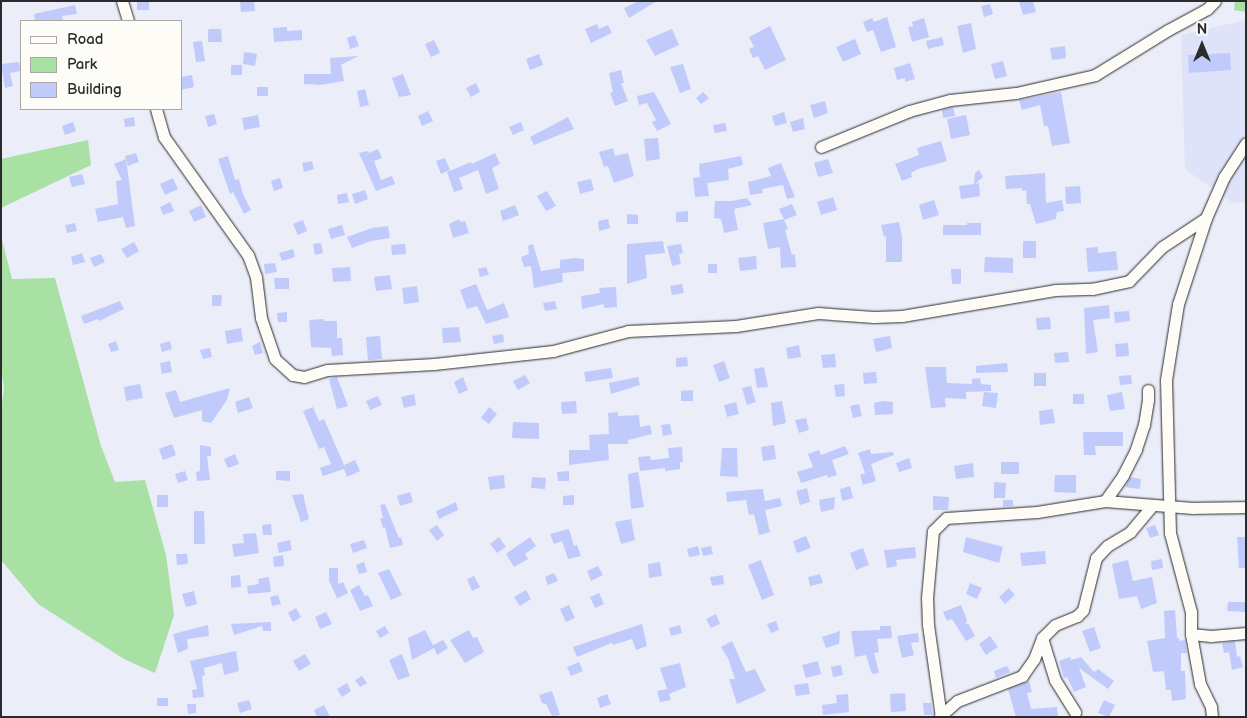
<!DOCTYPE html>
<style>
body{margin:0}
#map{position:relative;width:1247px;height:718px;overflow:hidden;background:#ebedf8;font-family:"Balsamiq Sans",sans-serif}
div>[style]{position:absolute}
.built>*{inset:0;background:#dee3f9}
.green>*{inset:0;background:#a9e0a3}
.building>*{inset:0;background:#c0cbfc}
.roads{filter:drop-shadow(0 0 1px #2b2b2b) drop-shadow(0 0 1px #2b2b2b)}
.minor>*{height:11px;margin:-5.5px;padding:0 5.5px;transform-origin:5.5px;border-radius:5.5px;background:#fdfcf7}
span{translate:-50% -50%;white-space:nowrap;text-align:center;line-height:1.15;-webkit-text-stroke:4.5px #fdfcf7;paint-order:stroke}
.frame{position:absolute;inset:0;border:2px solid #2b2b2b;pointer-events:none}
.legend{position:absolute;left:20px;top:20px;width:162px;height:90px;box-sizing:border-box;background:#fdfcf7;border:1px solid #a9a8a5;margin:0;padding:6px 9px;list-style:none;font-size:15px;color:#2b2b2b}
.legend li{display:flex;align-items:center;gap:10px;height:25px}
.legend b{width:25px;border:1px solid #a9a8a5}
.north{position:absolute;left:1177px;top:20px;width:50px;height:50px;-webkit-text-stroke:4px #fdfcf7;paint-order:stroke;rotate:0deg;font-size:14px;font-weight:700;line-height:20px;text-align:center;color:#2b2b2b}
.north::after{content:'';display:block;margin:auto;width:18px;height:22px;background:#2b2b2b;clip-path:polygon(50% 0,100% 100%,50% 72%,0 100%)}
</style>
<div id="map">
<div class="built">
<i style="clip-path:polygon(1246px 20px,1246px 202px,1233px 203px,1185px 169px,1181px 35px)"></i>
</div>
<div class="green">
<i style="clip-path:polygon(1235px 1px,1246px 1px,1246px 12px,1234px 10px)"></i>
<i style="clip-path:polygon(88px 140px,91px 165px,1px 208px,1px 159px)"></i>
<i style="clip-path:polygon(1px 236px,12px 279px,55px 278px,101px 446px,115px 482px,145px 480px,166px 555px,174px 615px,155px 673px,124px 659px,38px 604px,1px 560px,1px 409px,4px 389px,1px 366px)"></i>
</div>
<div class="building">
<i style="clip-path:polygon(137px 1px,149px 1px,149px 10px,137px 10px)"></i>
<i style="clip-path:polygon(240px 1px,254px 1px,255px 11px,241px 12px)"></i>
<i style="clip-path:polygon(639px 1px,657px 1px,629px 18px,624px 8px)"></i>
<i style="clip-path:polygon(1019px 1px,1033px 1px,1036px 12px,1023px 15px)"></i>
<i style="clip-path:polygon(990px 4px,993px 14px,984px 17px,981px 6px)"></i>
<i style="clip-path:polygon(75px 5px,77px 14px,62px 16px,63px 21px,35px 21px,34px 14px)"></i>
<i style="clip-path:polygon(887px 17px,896px 47px,881px 52px,873px 30px,867px 32px,863px 22px,872px 18px,874px 22px)"></i>
<i style="clip-path:polygon(924px 18px,929px 37px,912px 42px,908px 27px,913px 26px,912px 22px)"></i>
<i style="clip-path:polygon(971px 23px,976px 49px,963px 53px,957px 26px)"></i>
<i style="clip-path:polygon(597px 24px,599px 29px,608px 25px,612px 33px,591px 43px,585px 29px)"></i>
<i style="clip-path:polygon(770px 26px,786px 60px,765px 70px,758px 56px,753px 58px,749px 49px,754px 47px,749px 37px)"></i>
<i style="clip-path:polygon(287px 27px,287px 31px,302px 30px,302px 40px,274px 42px,273px 28px)"></i>
<i style="clip-path:polygon(210px 29px,221px 29px,222px 42px,208px 42px,208px 30px)"></i>
<i style="clip-path:polygon(672px 29px,679px 45px,655px 56px,646px 40px)"></i>
<i style="clip-path:polygon(355px 35px,359px 46px,350px 49px,347px 38px)"></i>
<i style="clip-path:polygon(942px 37px,944px 45px,928px 49px,926px 41px)"></i>
<i style="clip-path:polygon(855px 39px,861px 54px,843px 62px,836px 47px)"></i>
<i style="clip-path:polygon(434px 40px,440px 53px,431px 57px,425px 44px)"></i>
<i style="clip-path:polygon(202px 41px,205px 61px,196px 62px,193px 42px)"></i>
<i style="clip-path:polygon(1065px 46px,1066px 58px,1052px 60px,1050px 48px)"></i>
<i style="clip-path:polygon(244px 52px,257px 54px,255px 66px,243px 64px)"></i>
<i style="clip-path:polygon(1230px 53px,1231px 70px,1189px 73px,1188px 55px)"></i>
<i style="clip-path:polygon(539px 54px,543px 65px,530px 70px,526px 59px)"></i>
<i style="clip-path:polygon(358px 56px,341px 65px,344px 81px,320px 85px,304px 84px,304px 74px,331px 74px,330px 58px)"></i>
<i style="clip-path:polygon(1003px 61px,1007px 76px,995px 79px,991px 64px)"></i>
<i style="clip-path:polygon(19px 62px,21px 71px,10px 73px,13px 86px,5px 88px,1px 64px)"></i>
<i style="clip-path:polygon(910px 63px,915px 79px,905px 82px,905px 78px,897px 80px,894px 68px)"></i>
<i style="clip-path:polygon(683px 64px,691px 89px,680px 93px,670px 67px)"></i>
<i style="clip-path:polygon(231px 65px,242px 65px,242px 75px,231px 75px)"></i>
<i style="clip-path:polygon(621px 70px,624px 83px,621px 83px,628px 101px,615px 106px,610px 93px,613px 92px,609px 73px)"></i>
<i style="clip-path:polygon(403px 74px,411px 95px,399px 97px,392px 78px)"></i>
<i style="clip-path:polygon(192px 75px,194px 87px,181px 90px,181px 77px)"></i>
<i style="clip-path:polygon(476px 83px,480px 92px,471px 97px,466px 88px)"></i>
<i style="clip-path:polygon(257px 87px,268px 87px,268px 96px,257px 96px)"></i>
<i style="clip-path:polygon(365px 89px,369px 105px,360px 107px,357px 91px)"></i>
<i style="clip-path:polygon(654px 92px,671px 124px,657px 131px,652px 122px,656px 120px,647px 103px,639px 105px,637px 96px)"></i>
<i style="clip-path:polygon(703px 92px,709px 98px,701px 104px,696px 98px)"></i>
<i style="clip-path:polygon(1061px 92px,1070px 143px,1052px 146px,1048px 126px,1044px 126px,1040px 105px,1022px 110px,1019px 100px)"></i>
<i style="clip-path:polygon(825px 101px,828px 113px,814px 118px,810px 105px)"></i>
<i style="clip-path:polygon(953px 107px,955px 116px,943px 118px,942px 110px)"></i>
<i style="clip-path:polygon(428px 111px,433px 121px,422px 126px,418px 116px)"></i>
<i style="clip-path:polygon(784px 112px,787px 123px,775px 126px,772px 116px)"></i>
<i style="clip-path:polygon(214px 114px,217px 124px,208px 127px,205px 116px)"></i>
<i style="clip-path:polygon(258px 115px,260px 127px,244px 130px,242px 118px)"></i>
<i style="clip-path:polygon(966px 115px,970px 135px,951px 139px,947px 119px)"></i>
<i style="clip-path:polygon(134px 117px,135px 126px,125px 127px,124px 119px)"></i>
<i style="clip-path:polygon(568px 117px,574px 129px,534px 145px,530px 137px)"></i>
<i style="clip-path:polygon(803px 118px,805px 129px,793px 132px,790px 122px)"></i>
<i style="clip-path:polygon(73px 122px,76px 131px,65px 135px,62px 126px)"></i>
<i style="clip-path:polygon(521px 122px,524px 130px,513px 135px,509px 127px)"></i>
<i style="clip-path:polygon(725px 123px,727px 131px,715px 133px,713px 125px)"></i>
<i style="clip-path:polygon(658px 138px,660px 159px,646px 161px,644px 139px)"></i>
<i style="clip-path:polygon(941px 141px,947px 161px,918px 169px,911px 173px,912px 177px,902px 181px,895px 164px,919px 155px,917px 148px)"></i>
<i style="clip-path:polygon(613px 148px,615px 156px,628px 153px,634px 176px,614px 183px,608px 166px,604px 167px,599px 152px)"></i>
<i style="clip-path:polygon(378px 149px,382px 158px,374px 161px,381px 180px,392px 176px,395px 184px,376px 191px,359px 153px,368px 151px,369px 153px)"></i>
<i style="clip-path:polygon(136px 153px,139px 162px,128px 166px,126px 159px,135px 226px,126px 228px,123px 217px,98px 222px,95px 209px,118px 204px,116px 181px,122px 180px,114px 164px,126px 159px,125px 156px)"></i>
<i style="clip-path:polygon(495px 153px,500px 164px,492px 168px,499px 189px,486px 194px,478px 170px,459px 178px,463px 189px,454px 192px,447px 172px,471px 162px,472px 164px)"></i>
<i style="clip-path:polygon(228px 156px,235px 180px,239px 179px,243px 194px,251px 210px,244px 214px,233px 192px,230px 194px,218px 159px)"></i>
<i style="clip-path:polygon(741px 156px,743px 165px,728px 169px,729px 180px,707px 183px,709px 196px,695px 197px,693px 178px,700px 177px,699px 164px)"></i>
<i style="clip-path:polygon(445px 158px,450px 170px,441px 174px,436px 161px)"></i>
<i style="clip-path:polygon(828px 159px,833px 173px,818px 177px,814px 163px)"></i>
<i style="clip-path:polygon(312px 161px,314px 169px,304px 172px,302px 163px)"></i>
<i style="clip-path:polygon(781px 163px,795px 197px,787px 199px,783px 185px,762px 189px,763px 193px,750px 195px,748px 182px,771px 176px,768px 168px)"></i>
<i style="clip-path:polygon(979px 170px,983px 177px,975px 184px,979px 183px,980px 196px,961px 199px,959px 186px,974px 184px,975px 173px)"></i>
<i style="clip-path:polygon(1045px 173px,1046px 203px,1062px 200px,1064px 211px,1057px 212px,1056px 219px,1036px 224px,1030px 204px,1027px 204px,1026px 190px,1022px 191px,1022px 188px,1006px 189px,1005px 176px)"></i>
<i style="clip-path:polygon(82px 174px,85px 184px,72px 187px,69px 177px)"></i>
<i style="clip-path:polygon(173px 178px,178px 189px,165px 195px,160px 184px)"></i>
<i style="clip-path:polygon(280px 178px,283px 188px,274px 191px,271px 181px)"></i>
<i style="clip-path:polygon(591px 179px,594px 190px,580px 194px,577px 182px)"></i>
<i style="clip-path:polygon(1080px 186px,1081px 203px,1066px 204px,1065px 187px)"></i>
<i style="clip-path:polygon(365px 190px,368px 199px,355px 204px,352px 194px)"></i>
<i style="clip-path:polygon(547px 191px,556px 206px,546px 211px,537px 196px)"></i>
<i style="clip-path:polygon(347px 193px,349px 202px,338px 204px,337px 195px)"></i>
<i style="clip-path:polygon(833px 197px,837px 210px,821px 215px,817px 202px)"></i>
<i style="clip-path:polygon(747px 198px,752px 205px,734px 209px,738px 230px,724px 233px,721px 219px,714px 218px,715px 201px,732px 201px)"></i>
<i style="clip-path:polygon(934px 200px,939px 215px,923px 220px,919px 205px)"></i>
<i style="clip-path:polygon(170px 202px,174px 211px,163px 215px,160px 207px)"></i>
<i style="clip-path:polygon(792px 204px,797px 215px,784px 220px,788px 229px,785px 230px,792px 255px,795px 254px,796px 267px,781px 268px,780px 247px,768px 249px,763px 223px,784px 219px,779px 209px)"></i>
<i style="clip-path:polygon(201px 205px,206px 217px,194px 222px,189px 211px)"></i>
<i style="clip-path:polygon(515px 205px,519px 215px,503px 221px,500px 211px)"></i>
<i style="clip-path:polygon(688px 211px,688px 222px,676px 222px,676px 212px)"></i>
<i style="clip-path:polygon(627px 214px,638px 215px,638px 224px,627px 224px)"></i>
<i style="clip-path:polygon(459px 219px,460px 222px,465px 221px,469px 233px,453px 238px,449px 224px)"></i>
<i style="clip-path:polygon(608px 219px,610px 228px,599px 231px,598px 221px)"></i>
<i style="clip-path:polygon(303px 220px,307px 231px,298px 235px,293px 224px)"></i>
<i style="clip-path:polygon(899px 222px,902px 236px,902px 262px,886px 262px,886px 236px,884px 237px,881px 225px)"></i>
<i style="clip-path:polygon(75px 223px,77px 231px,67px 233px,65px 225px)"></i>
<i style="clip-path:polygon(967px 223px,981px 223px,981px 235px,943px 235px,943px 225px,967px 225px)"></i>
<i style="clip-path:polygon(342px 225px,345px 235px,331px 239px,328px 229px)"></i>
<i style="clip-path:polygon(388px 226px,390px 238px,371px 241px,352px 248px,347px 237px,372px 228px)"></i>
<i style="clip-path:polygon(663px 241px,665px 253px,645px 255px,647px 278px,627px 284px,627px 244px)"></i>
<i style="clip-path:polygon(1023px 241px,1036px 241px,1036px 258px,1023px 258px)"></i>
<i style="clip-path:polygon(134px 242px,139px 251px,127px 258px,121px 249px)"></i>
<i style="clip-path:polygon(321px 243px,323px 253px,315px 255px,313px 244px)"></i>
<i style="clip-path:polygon(405px 244px,406px 254px,392px 255px,391px 245px)"></i>
<i style="clip-path:polygon(533px 244px,541px 271px,560px 268px,560px 260px,575px 258px,584px 259px,584px 271px,562px 273px,563px 282px,534px 288px,531px 266px,524px 267px,521px 257px,529px 254px,528px 246px)"></i>
<i style="clip-path:polygon(681px 244px,683px 253px,679px 254px,681px 264px,672px 266px,667px 246px)"></i>
<i style="clip-path:polygon(1098px 247px,1098px 253px,1116px 251px,1118px 270px,1088px 272px,1086px 248px)"></i>
<i style="clip-path:polygon(293px 249px,295px 257px,282px 261px,279px 253px)"></i>
<i style="clip-path:polygon(82px 253px,85px 262px,73px 265px,71px 257px)"></i>
<i style="clip-path:polygon(101px 254px,105px 262px,94px 267px,90px 258px)"></i>
<i style="clip-path:polygon(756px 256px,757px 269px,740px 271px,738px 258px)"></i>
<i style="clip-path:polygon(985px 257px,1013px 258px,1013px 273px,984px 272px)"></i>
<i style="clip-path:polygon(275px 263px,277px 272px,265px 274px,264px 264px)"></i>
<i style="clip-path:polygon(708px 264px,717px 264px,717px 273px,708px 273px)"></i>
<i style="clip-path:polygon(350px 267px,351px 281px,333px 282px,332px 268px)"></i>
<i style="clip-path:polygon(486px 267px,489px 275px,480px 277px,478px 269px)"></i>
<i style="clip-path:polygon(951px 269px,961px 269px,961px 284px,952px 284px)"></i>
<i style="clip-path:polygon(390px 275px,392px 289px,376px 291px,374px 277px)"></i>
<i style="clip-path:polygon(274px 278px,289px 278px,289px 289px,275px 289px)"></i>
<i style="clip-path:polygon(476px 284px,487px 310px,504px 303px,509px 317px,486px 324px,477px 306px,467px 309px,460px 290px)"></i>
<i style="clip-path:polygon(682px 284px,684px 293px,672px 295px,670px 286px)"></i>
<i style="clip-path:polygon(417px 286px,419px 302px,404px 304px,402px 288px)"></i>
<i style="clip-path:polygon(616px 287px,617px 307px,604px 308px,604px 304px,582px 309px,581px 296px,600px 293px,599px 288px)"></i>
<i style="clip-path:polygon(212px 295px,222px 295px,221px 306px,212px 306px)"></i>
<i style="clip-path:polygon(120px 301px,124px 309px,99px 321px,98px 319px,84px 324px,81px 316px)"></i>
<i style="clip-path:polygon(555px 301px,557px 309px,545px 311px,543px 303px)"></i>
<i style="clip-path:polygon(1109px 305px,1110px 318px,1093px 320px,1098px 352px,1086px 354px,1084px 308px)"></i>
<i style="clip-path:polygon(1129px 311px,1130px 321px,1115px 323px,1114px 312px)"></i>
<i style="clip-path:polygon(287px 312px,287px 322px,278px 322px,277px 313px)"></i>
<i style="clip-path:polygon(1050px 317px,1051px 329px,1037px 330px,1036px 318px)"></i>
<i style="clip-path:polygon(324px 319px,324px 321px,337px 321px,337px 338px,342px 338px,343px 355px,332px 356px,331px 348px,311px 347px,309px 320px)"></i>
<i style="clip-path:polygon(459px 327px,461px 342px,443px 343px,442px 328px)"></i>
<i style="clip-path:polygon(241px 328px,243px 341px,227px 344px,225px 331px)"></i>
<i style="clip-path:polygon(503px 334px,504px 342px,494px 344px,492px 336px)"></i>
<i style="clip-path:polygon(380px 336px,382px 359px,368px 360px,366px 337px)"></i>
<i style="clip-path:polygon(890px 336px,892px 348px,876px 352px,873px 339px)"></i>
<i style="clip-path:polygon(116px 341px,119px 350px,111px 352px,108px 344px)"></i>
<i style="clip-path:polygon(170px 341px,172px 349px,162px 352px,160px 344px)"></i>
<i style="clip-path:polygon(260px 342px,263px 353px,255px 355px,252px 346px)"></i>
<i style="clip-path:polygon(1128px 343px,1129px 356px,1116px 357px,1115px 344px)"></i>
<i style="clip-path:polygon(799px 345px,801px 357px,788px 359px,786px 348px)"></i>
<i style="clip-path:polygon(210px 348px,212px 357px,203px 359px,200px 350px)"></i>
<i style="clip-path:polygon(1068px 352px,1069px 362px,1055px 363px,1054px 353px)"></i>
<i style="clip-path:polygon(835px 354px,836px 367px,823px 368px,821px 355px)"></i>
<i style="clip-path:polygon(687px 357px,688px 366px,676px 367px,676px 358px)"></i>
<i style="clip-path:polygon(170px 361px,172px 372px,162px 374px,160px 363px)"></i>
<i style="clip-path:polygon(724px 361px,730px 378px,719px 382px,713px 365px)"></i>
<i style="clip-path:polygon(1007px 363px,1008px 372px,976px 373px,976px 366px)"></i>
<i style="clip-path:polygon(764px 367px,768px 387px,757px 388px,754px 369px)"></i>
<i style="clip-path:polygon(925px 367px,946px 367px,947px 383px,972px 384px,972px 379px,980px 378px,981px 384px,991px 385px,991px 391px,966px 392px,966px 399px,945px 398px,946px 407px,931px 408px)"></i>
<i style="clip-path:polygon(611px 368px,613px 378px,586px 382px,584px 372px)"></i>
<i style="clip-path:polygon(876px 372px,877px 383px,864px 384px,863px 373px)"></i>
<i style="clip-path:polygon(1034px 373px,1046px 373px,1046px 386px,1034px 386px)"></i>
<i style="clip-path:polygon(525px 375px,530px 383px,518px 390px,513px 381px)"></i>
<i style="clip-path:polygon(1131px 375px,1132px 384px,1120px 385px,1119px 376px)"></i>
<i style="clip-path:polygon(337px 377px,348px 406px,337px 409px,329px 379px)"></i>
<i style="clip-path:polygon(463px 377px,468px 390px,459px 394px,454px 382px)"></i>
<i style="clip-path:polygon(638px 377px,640px 385px,611px 394px,609px 383px)"></i>
<i style="clip-path:polygon(140px 384px,143px 398px,126px 401px,124px 387px)"></i>
<i style="clip-path:polygon(844px 384px,845px 396px,836px 397px,834px 385px)"></i>
<i style="clip-path:polygon(751px 386px,756px 402px,747px 405px,742px 388px)"></i>
<i style="clip-path:polygon(230px 388px,227px 400px,211px 423px,202px 421px,202px 410px,174px 418px,165px 393px,176px 390px,180px 402px)"></i>
<i style="clip-path:polygon(693px 390px,693px 401px,681px 401px,681px 391px)"></i>
<i style="clip-path:polygon(984px 392px,998px 393px,996px 408px,982px 406px)"></i>
<i style="clip-path:polygon(1122px 392px,1125px 409px,1110px 411px,1107px 395px)"></i>
<i style="clip-path:polygon(414px 394px,416px 405px,404px 408px,401px 397px)"></i>
<i style="clip-path:polygon(1073px 394px,1084px 394px,1084px 404px,1073px 404px)"></i>
<i style="clip-path:polygon(378px 396px,382px 405px,370px 410px,366px 401px)"></i>
<i style="clip-path:polygon(249px 397px,253px 408px,238px 413px,235px 402px)"></i>
<i style="clip-path:polygon(576px 401px,577px 413px,562px 414px,561px 402px)"></i>
<i style="clip-path:polygon(782px 401px,786px 423px,773px 426px,771px 403px)"></i>
<i style="clip-path:polygon(883px 401px,893px 402px,893px 414px,875px 415px,874px 403px)"></i>
<i style="clip-path:polygon(736px 402px,739px 414px,727px 417px,724px 405px)"></i>
<i style="clip-path:polygon(859px 404px,862px 416px,853px 418px,850px 406px)"></i>
<i style="clip-path:polygon(313px 407px,319px 421px,324px 419px,344px 465px,355px 460px,360px 471px,347px 477px,344px 469px,323px 476px,320px 468px,331px 464px,324px 447px,319px 449px,303px 411px)"></i>
<i style="clip-path:polygon(489px 407px,497px 414px,489px 424px,481px 418px)"></i>
<i style="clip-path:polygon(1053px 409px,1055px 423px,1040px 425px,1039px 411px)"></i>
<i style="clip-path:polygon(618px 412px,618px 416px,639px 415px,640px 427px,650px 425px,652px 434px,628px 440px,628px 444px,608px 444px,609px 460px,569px 465px,569px 450px,590px 450px,589px 435px,609px 434px,608px 413px)"></i>
<i style="clip-path:polygon(806px 418px,809px 430px,799px 433px,795px 420px)"></i>
<i style="clip-path:polygon(513px 422px,539px 423px,539px 439px,512px 438px)"></i>
<i style="clip-path:polygon(670px 424px,672px 434px,663px 436px,661px 425px)"></i>
<i style="clip-path:polygon(1083px 432px,1123px 432px,1123px 446px,1095px 446px,1096px 455px,1084px 455px)"></i>
<i style="clip-path:polygon(172px 444px,176px 455px,163px 460px,159px 449px)"></i>
<i style="clip-path:polygon(200px 445px,211px 447px,211px 456px,207px 456px,210px 480px,197px 481px,196px 472px,200px 471px)"></i>
<i style="clip-path:polygon(774px 445px,776px 459px,763px 461px,761px 447px)"></i>
<i style="clip-path:polygon(845px 446px,849px 454px,832px 460px,837px 475px,828px 478px,827px 475px,801px 483px,797px 472px,813px 467px,808px 454px,819px 450px,821px 455px)"></i>
<i style="clip-path:polygon(682px 447px,683px 462px,680px 462px,680px 469px,665px 471px,665px 468px,640px 471px,638px 457px,650px 456px,651px 460px,669px 458px,668px 448px)"></i>
<i style="clip-path:polygon(722px 448px,737px 448px,738px 477px,720px 476px)"></i>
<i style="clip-path:polygon(870px 449px,871px 454px,893px 452px,894px 455px,871px 464px,876px 481px,863px 485px,860px 475px,865px 473px,858px 453px)"></i>
<i style="clip-path:polygon(235px 454px,239px 464px,228px 468px,224px 459px)"></i>
<i style="clip-path:polygon(909px 458px,912px 468px,899px 472px,896px 463px)"></i>
<i style="clip-path:polygon(1001px 462px,1019px 462px,1019px 474px,1001px 474px)"></i>
<i style="clip-path:polygon(973px 463px,974px 477px,956px 479px,954px 466px)"></i>
<i style="clip-path:polygon(185px 471px,188px 480px,178px 483px,175px 474px)"></i>
<i style="clip-path:polygon(276px 471px,290px 471px,290px 481px,276px 480px)"></i>
<i style="clip-path:polygon(569px 471px,569px 481px,558px 481px,557px 472px)"></i>
<i style="clip-path:polygon(638px 472px,644px 507px,631px 509px,628px 474px)"></i>
<i style="clip-path:polygon(504px 475px,505px 488px,490px 490px,488px 477px)"></i>
<i style="clip-path:polygon(1055px 475px,1076px 475px,1076px 493px,1054px 492px)"></i>
<i style="clip-path:polygon(532px 477px,546px 478px,545px 489px,531px 488px)"></i>
<i style="clip-path:polygon(1130px 477px,1141px 479px,1140px 489px,1125px 487px)"></i>
<i style="clip-path:polygon(994px 482px,1006px 483px,1005px 498px,994px 498px)"></i>
<i style="clip-path:polygon(850px 486px,853px 498px,842px 501px,840px 489px)"></i>
<i style="clip-path:polygon(807px 488px,810px 502px,800px 505px,796px 491px)"></i>
<i style="clip-path:polygon(763px 489px,765px 501px,780px 498px,782px 506px,765px 510px,770px 532px,759px 535px,754px 514px,749px 515px,746px 500px,727px 502px,726px 492px)"></i>
<i style="clip-path:polygon(410px 492px,413px 502px,400px 506px,397px 496px)"></i>
<i style="clip-path:polygon(303px 494px,309px 519px,301px 522px,292px 495px)"></i>
<i style="clip-path:polygon(157px 495px,168px 495px,168px 507px,157px 507px)"></i>
<i style="clip-path:polygon(574px 495px,574px 505px,563px 505px,563px 496px)"></i>
<i style="clip-path:polygon(933px 496px,949px 497px,948px 510px,933px 510px)"></i>
<i style="clip-path:polygon(835px 497px,834px 509px,821px 512px,819px 500px)"></i>
<i style="clip-path:polygon(1003px 500px,1013px 500px,1013px 506px,1003px 507px)"></i>
<i style="clip-path:polygon(456px 502px,458px 510px,439px 519px,436px 511px)"></i>
<i style="clip-path:polygon(385px 504px,399px 538px,401px 537px,403px 545px,390px 548px,385px 527px,383px 528px,380px 519px,383px 518px,380px 505px)"></i>
<i style="clip-path:polygon(194px 511px,204px 511px,205px 544px,194px 544px)"></i>
<i style="clip-path:polygon(631px 519px,635px 540px,621px 544px,615px 522px)"></i>
<i style="clip-path:polygon(271px 524px,272px 535px,263px 535px,262px 525px)"></i>
<i style="clip-path:polygon(437px 525px,444px 535px,437px 541px,429px 530px)"></i>
<i style="clip-path:polygon(1155px 525px,1159px 535px,1150px 538px,1146px 528px)"></i>
<i style="clip-path:polygon(569px 529px,574px 546px,577px 545px,581px 556px,568px 559px,562px 541px,554px 544px,550px 534px)"></i>
<i style="clip-path:polygon(256px 533px,259px 553px,234px 557px,232px 544px,244px 543px,243px 534px)"></i>
<i style="clip-path:polygon(806px 536px,811px 548px,797px 553px,793px 541px)"></i>
<i style="clip-path:polygon(499px 537px,506px 547px,497px 553px,490px 544px)"></i>
<i style="clip-path:polygon(530px 537px,536px 546px,525px 554px,528px 559px,514px 567px,506px 554px)"></i>
<i style="clip-path:polygon(966px 537px,1003px 547px,999px 563px,963px 552px)"></i>
<i style="clip-path:polygon(1237px 537px,1246px 537px,1246px 568px,1239px 568px)"></i>
<i style="clip-path:polygon(290px 540px,292px 550px,279px 553px,277px 543px)"></i>
<i style="clip-path:polygon(364px 540px,367px 548px,353px 553px,350px 544px)"></i>
<i style="clip-path:polygon(698px 546px,700px 555px,689px 557px,687px 549px)"></i>
<i style="clip-path:polygon(711px 546px,713px 554px,703px 556px,701px 548px)"></i>
<i style="clip-path:polygon(915px 547px,916px 558px,896px 560px,897px 566px,887px 568px,884px 550px)"></i>
<i style="clip-path:polygon(863px 548px,869px 565px,856px 570px,850px 553px)"></i>
<i style="clip-path:polygon(1045px 551px,1046px 564px,1022px 566px,1020px 553px)"></i>
<i style="clip-path:polygon(176px 554px,187px 554px,188px 564px,177px 565px)"></i>
<i style="clip-path:polygon(283px 555px,284px 566px,274px 567px,273px 557px)"></i>
<i style="clip-path:polygon(1162px 559px,1163px 568px,1152px 570px,1151px 561px)"></i>
<i style="clip-path:polygon(761px 560px,774px 595px,762px 600px,748px 565px)"></i>
<i style="clip-path:polygon(1128px 560px,1133px 581px,1152px 577px,1157px 603px,1141px 609px,1137px 596px,1119px 599px,1112px 564px)"></i>
<i style="clip-path:polygon(364px 562px,367px 572px,359px 574px,356px 565px)"></i>
<i style="clip-path:polygon(660px 562px,662px 576px,649px 578px,648px 564px)"></i>
<i style="clip-path:polygon(598px 566px,603px 575px,591px 581px,587px 571px)"></i>
<i style="clip-path:polygon(329px 568px,338px 568px,338px 584px,343px 582px,348px 593px,338px 598px,338px 600px,329px 581px)"></i>
<i style="clip-path:polygon(389px 569px,402px 595px,391px 600px,378px 573px)"></i>
<i style="clip-path:polygon(554px 573px,558px 581px,548px 585px,545px 577px)"></i>
<i style="clip-path:polygon(820px 574px,823px 583px,810px 586px,808px 577px)"></i>
<i style="clip-path:polygon(240px 575px,241px 587px,231px 588px,231px 576px)"></i>
<i style="clip-path:polygon(723px 575px,724px 584px,712px 586px,710px 577px)"></i>
<i style="clip-path:polygon(474px 576px,480px 587px,472px 591px,467px 579px)"></i>
<i style="clip-path:polygon(269px 577px,271px 592px,248px 594px,247px 586px,259px 584px,258px 579px)"></i>
<i style="clip-path:polygon(970px 583px,982px 588px,977px 599px,966px 594px)"></i>
<i style="clip-path:polygon(359px 585px,365px 596px,368px 595px,373px 606px,360px 611px,350px 590px)"></i>
<i style="clip-path:polygon(1009px 588px,1015px 595px,1005px 604px,999px 597px)"></i>
<i style="clip-path:polygon(526px 590px,531px 599px,520px 606px,514px 597px)"></i>
<i style="clip-path:polygon(194px 591px,197px 604px,186px 607px,182px 594px)"></i>
<i style="clip-path:polygon(599px 593px,604px 604px,595px 608px,590px 597px)"></i>
<i style="clip-path:polygon(278px 595px,281px 604px,272px 606px,270px 597px)"></i>
<i style="clip-path:polygon(1228px 602px,1246px 602px,1246px 612px,1227px 611px)"></i>
<i style="clip-path:polygon(569px 605px,575px 618px,566px 622px,560px 609px)"></i>
<i style="clip-path:polygon(961px 605px,967px 620px,965px 625px,968px 623px,975px 636px,966px 641px,952px 619px,947px 621px,943px 612px)"></i>
<i style="clip-path:polygon(296px 608px,301px 617px,293px 622px,288px 613px)"></i>
<i style="clip-path:polygon(1175px 610px,1177px 638px,1179px 638px,1179px 641px,1185px 640px,1187px 653px,1181px 653px,1181px 671px,1185px 671px,1186px 699px,1172px 701px,1171px 690px,1166px 690px,1164px 671px,1153px 672px,1147px 641px,1165px 638px,1164px 611px)"></i>
<i style="clip-path:polygon(326px 612px,332px 624px,320px 629px,315px 617px)"></i>
<i style="clip-path:polygon(716px 614px,720px 624px,711px 628px,706px 619px)"></i>
<i style="clip-path:polygon(776px 621px,779px 630px,771px 633px,767px 624px)"></i>
<i style="clip-path:polygon(271px 622px,271px 631px,263px 631px,262px 626px,234px 635px,231px 624px)"></i>
<i style="clip-path:polygon(642px 624px,647px 646px,636px 650px,632px 639px,613px 645px,612px 643px,577px 657px,573px 647px)"></i>
<i style="clip-path:polygon(208px 625px,209px 636px,187px 639px,188px 649px,178px 653px,173px 634px)"></i>
<i style="clip-path:polygon(680px 625px,682px 633px,671px 636px,669px 628px)"></i>
<i style="clip-path:polygon(385px 626px,389px 633px,380px 638px,376px 631px)"></i>
<i style="clip-path:polygon(880px 626px,891px 626px,892px 638px,877px 639px,879px 652px,874px 653px,879px 673px,872px 674px,866px 655px,855px 657px,851px 631px,880px 630px)"></i>
<i style="clip-path:polygon(1094px 627px,1101px 648px,1090px 652px,1082px 631px)"></i>
<i style="clip-path:polygon(425px 630px,433px 645px,443px 640px,448px 648px,437px 655px,434px 648px,412px 660px,408px 638px)"></i>
<i style="clip-path:polygon(469px 630px,473px 638px,477px 637px,484px 652px,465px 663px,450px 640px)"></i>
<i style="clip-path:polygon(840px 631px,839px 644px,826px 648px,822px 637px)"></i>
<i style="clip-path:polygon(918px 633px,919px 642px,911px 643px,914px 655px,902px 658px,897px 636px)"></i>
<i style="clip-path:polygon(990px 636px,998px 647px,986px 655px,979px 644px)"></i>
<i style="clip-path:polygon(732px 641px,746px 672px,755px 669px,766px 691px,737px 704px,729px 679px,735px 679px,728px 658px,721px 647px)"></i>
<i style="clip-path:polygon(1235px 641px,1237px 657px,1240px 656px,1243px 667px,1232px 670px,1229px 652px,1224px 653px,1222px 643px)"></i>
<i style="clip-path:polygon(236px 651px,239px 671px,224px 675px,222px 663px,204px 668px,205px 675px,202px 676px,204px 697px,193px 698px,192px 690px,197px 689px,190px 661px)"></i>
<i style="clip-path:polygon(305px 654px,311px 664px,299px 671px,293px 661px)"></i>
<i style="clip-path:polygon(402px 654px,410px 676px,398px 680px,389px 660px)"></i>
<i style="clip-path:polygon(1070px 657px,1071px 660px,1081px 657px,1094px 672px,1098px 669px,1114px 681px,1108px 689px,1079px 668px,1086px 687px,1074px 692px,1067px 677px,1064px 678px,1059px 661px)"></i>
<i style="clip-path:polygon(818px 661px,821px 674px,806px 678px,802px 665px)"></i>
<i style="clip-path:polygon(579px 662px,583px 671px,571px 676px,567px 667px)"></i>
<i style="clip-path:polygon(680px 663px,686px 687px,669px 694px,671px 700px,660px 702px,657px 691px,667px 689px,660px 668px)"></i>
<i style="clip-path:polygon(841px 665px,843px 675px,833px 677px,831px 667px)"></i>
<i style="clip-path:polygon(1007px 666px,1010px 672px,996px 678px,994px 671px)"></i>
<i style="clip-path:polygon(362px 676px,367px 683px,360px 687px,355px 680px)"></i>
<i style="clip-path:polygon(1029px 681px,1032px 692px,1027px 693px,1031px 709px,1057px 707px,1058px 716px,1016px 717px,1008px 689px)"></i>
<i style="clip-path:polygon(347px 683px,351px 691px,342px 697px,337px 689px)"></i>
<i style="clip-path:polygon(808px 683px,810px 694px,796px 696px,794px 685px)"></i>
<i style="clip-path:polygon(552px 691px,560px 715px,552px 716px,546px 704px,542px 703px,539px 695px)"></i>
<i style="clip-path:polygon(905px 693px,906px 711px,891px 712px,890px 694px)"></i>
<i style="clip-path:polygon(607px 694px,611px 704px,600px 708px,597px 698px)"></i>
<i style="clip-path:polygon(848px 694px,849px 712px,823px 715px,822px 705px,837px 703px,836px 695px)"></i>
<i style="clip-path:polygon(157px 698px,168px 698px,168px 706px,157px 706px)"></i>
<i style="clip-path:polygon(249px 700px,252px 709px,240px 713px,237px 703px)"></i>
<i style="clip-path:polygon(1104px 700px,1115px 705px,1109px 717px,1098px 713px)"></i>
<i style="clip-path:polygon(923px 703px,931px 703px,933px 715px,924px 715px)"></i>
<i style="clip-path:polygon(187px 704px,196px 704px,196px 713px,188px 714px)"></i>
<i style="clip-path:polygon(324px 705px,330px 717px,317px 717px,314px 710px)"></i>
</div>
<div class="roads">
<div class="minor">
<i style="left:122px;top:1px;width:21px;rotate:73deg"></i>
<i style="left:156px;top:109px;width:29px;rotate:74deg"></i>
<i style="left:164px;top:137px;width:145px;rotate:54.6deg"></i>
<i style="left:248px;top:255px;width:23px;rotate:70deg"></i>
<i style="left:256px;top:277px;width:41px;rotate:83deg"></i>
<i style="left:261px;top:318px;width:43px;rotate:71.1deg"></i>
<i style="left:275px;top:359px;width:24px;rotate:42deg"></i>
<i style="left:293px;top:375px;width:11px;rotate:10deg"></i>
<i style="left:304px;top:377px;width:24px;rotate:-17deg"></i>
<i style="left:327px;top:370px;width:107px;rotate:-3.2deg"></i>
<i style="left:434px;top:364px;width:120px;rotate:-6.2deg"></i>
<i style="left:553px;top:351px;width:78px;rotate:-14.9deg"></i>
<i style="left:628px;top:331px;width:108px;rotate:-2.7deg"></i>
<i style="left:736px;top:326px;width:83px;rotate:-9deg"></i>
<i style="left:818px;top:313px;width:56px;rotate:4.1deg"></i>
<i style="left:874px;top:317px;width:28px;rotate:-2deg"></i>
<i style="left:902px;top:316px;width:155px;rotate:-9.6deg"></i>
<i style="left:1055px;top:290px;width:37px;rotate:-2deg"></i>
<i style="left:1092px;top:289px;width:38px;rotate:-12deg"></i>
<i style="left:1129px;top:281px;width:47px;rotate:-45.9deg"></i>
<i style="left:1162px;top:247px;width:53px;rotate:-33.4deg"></i>
<i style="left:1206px;top:218px;width:45px;rotate:-66.3deg"></i>
<i style="left:1224px;top:177px;width:40px;rotate:-57.1deg"></i>
<i style="left:821px;top:147px;width:95px;rotate:-22.2deg"></i>
<i style="left:909px;top:111px;width:42px;rotate:-15deg"></i>
<i style="left:950px;top:100px;width:66px;rotate:-6.1deg"></i>
<i style="left:1016px;top:93px;width:81px;rotate:-12.8deg"></i>
<i style="left:1095px;top:75px;width:86px;rotate:-31.7deg"></i>
<i style="left:1168px;top:30px;width:44px;rotate:-28.3deg"></i>
<i style="left:1207px;top:9px;width:11px;rotate:-45deg"></i>
<i style="left:1206px;top:218px;width:90px;rotate:108deg"></i>
<i style="left:1178px;top:304px;width:77px;rotate:99deg"></i>
<i style="left:1166px;top:380px;width:153px;rotate:88.5deg"></i>
<i style="left:1170px;top:533px;width:82px;rotate:75.1deg"></i>
<i style="left:1191px;top:612px;width:22px;rotate:90deg"></i>
<i style="left:1191px;top:634px;width:51px;rotate:79.8deg"></i>
<i style="left:1200px;top:684px;width:25px;rotate:64deg"></i>
<i style="left:1211px;top:707px;width:10px;rotate:84deg"></i>
<i style="left:1105px;top:501px;width:32px;rotate:-55deg"></i>
<i style="left:1123px;top:475px;width:29px;rotate:-63deg"></i>
<i style="left:1136px;top:449px;width:25px;rotate:-72deg"></i>
<i style="left:1144px;top:425px;width:25px;rotate:-81deg"></i>
<i style="left:1148px;top:400px;width:10px;rotate:-90deg"></i>
<i style="left:1191px;top:634px;width:20px;rotate:6deg"></i>
<i style="left:1211px;top:636px;width:35px;rotate:-5deg"></i>
<i style="left:1042px;top:638px;width:44px;rotate:72.8deg"></i>
<i style="left:1055px;top:680px;width:38px;rotate:58deg"></i>
<i style="left:940px;top:716px;width:23px;rotate:-41deg"></i>
<i style="left:957px;top:701px;width:70px;rotate:-21deg"></i>
<i style="left:1022px;top:676px;width:21px;rotate:-55deg"></i>
<i style="left:1034px;top:659px;width:22px;rotate:-69deg"></i>
<i style="left:1042px;top:638px;width:18px;rotate:-45deg"></i>
<i style="left:1055px;top:625px;width:24px;rotate:-22deg"></i>
<i style="left:1077px;top:616px;width:8px;rotate:-45deg"></i>
<i style="left:1083px;top:610px;width:54px;rotate:-76deg"></i>
<i style="left:1096px;top:558px;width:16px;rotate:-47deg"></i>
<i style="left:1107px;top:546px;width:27px;rotate:-31deg"></i>
<i style="left:1130px;top:532px;width:35px;rotate:-50deg"></i>
<i style="left:941px;top:717px;width:93px;rotate:-98deg"></i>
<i style="left:928px;top:625px;width:27px;rotate:-92deg"></i>
<i style="left:927px;top:598px;width:67px;rotate:-84.9deg"></i>
<i style="left:933px;top:531px;width:18px;rotate:-45deg"></i>
<i style="left:946px;top:518px;width:91px;rotate:-3.8deg"></i>
<i style="left:1037px;top:512px;width:69px;rotate:-9.2deg"></i>
<i style="left:1105px;top:501px;width:88px;rotate:4.5deg"></i>
<i style="left:1193px;top:508px;width:53px;rotate:-1.1deg"></i>
</div>
</div>
<div class="frame"></div>
<ul class="legend">
<li><b style="height:6px;background:#fdfcf7"></b>Road</li>
<li><b style="height:14px;background:#a9e0a3"></b>Park</li>
<li><b style="height:14px;background:#c0cbfc"></b>Building</li>
</ul>
<div class="north">N</div>
</div>
